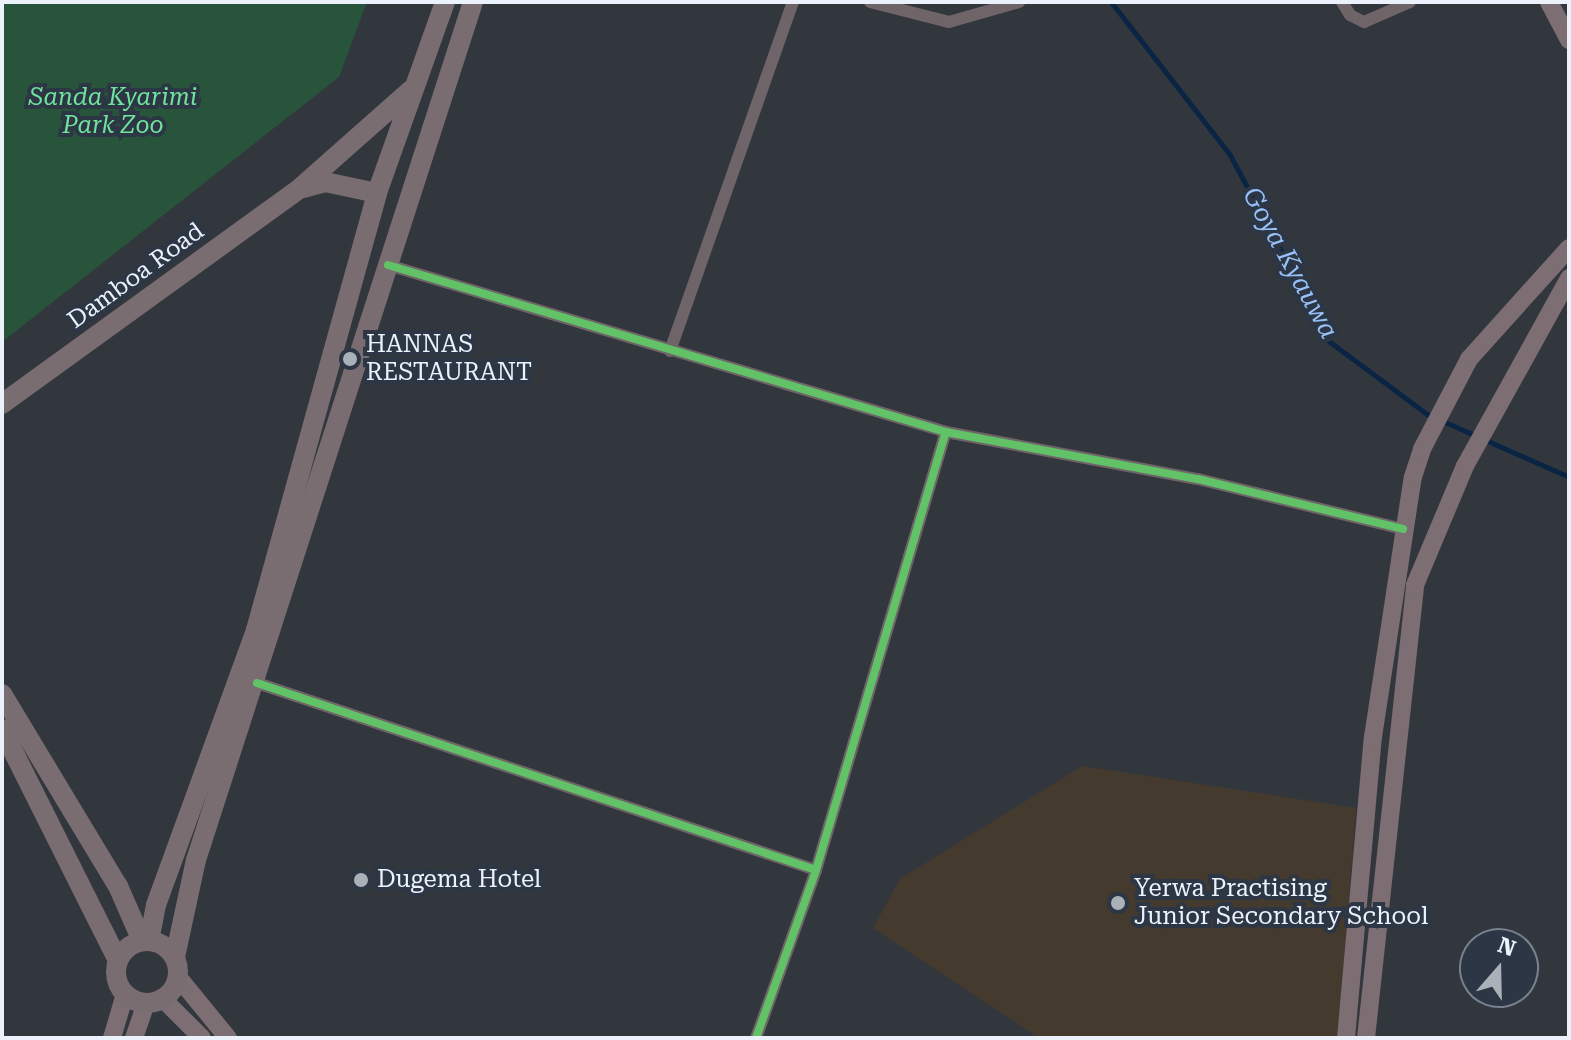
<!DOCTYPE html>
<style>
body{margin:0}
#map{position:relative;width:1571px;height:1040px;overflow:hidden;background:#32373e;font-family:"Roboto Serif",serif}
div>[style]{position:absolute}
.education>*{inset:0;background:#453a2e}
.green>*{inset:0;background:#28543b}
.stream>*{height:5px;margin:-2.5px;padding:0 2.5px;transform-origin:2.5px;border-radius:2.5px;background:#0a2443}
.street>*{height:12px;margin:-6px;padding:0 6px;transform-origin:6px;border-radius:6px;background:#6f6467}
.secondary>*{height:18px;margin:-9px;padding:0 9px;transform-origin:9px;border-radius:9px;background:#7c6e72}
.primary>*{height:20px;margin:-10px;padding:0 10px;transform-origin:10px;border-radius:10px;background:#796d71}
.primary>.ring{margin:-10px;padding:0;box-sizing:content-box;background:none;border:20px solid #796d71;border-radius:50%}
.cycleway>*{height:8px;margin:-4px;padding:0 4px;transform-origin:4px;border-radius:4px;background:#61c268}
.dots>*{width:22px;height:22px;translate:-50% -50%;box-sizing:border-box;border:4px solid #2c3644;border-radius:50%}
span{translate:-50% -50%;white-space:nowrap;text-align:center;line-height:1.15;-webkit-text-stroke:8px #2c3644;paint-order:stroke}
.park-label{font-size:24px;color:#6fe39b;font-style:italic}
.street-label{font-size:24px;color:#ebf2fb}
.poi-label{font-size:24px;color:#ebf2fb}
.left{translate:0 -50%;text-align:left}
.water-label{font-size:26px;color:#98c1f7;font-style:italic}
.frame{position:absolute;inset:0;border:4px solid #ebf2fb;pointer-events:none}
.north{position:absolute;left:1459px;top:928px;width:80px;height:80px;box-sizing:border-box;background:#2c3644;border:2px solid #78818d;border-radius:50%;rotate:20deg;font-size:22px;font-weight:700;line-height:32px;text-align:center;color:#ebf2fb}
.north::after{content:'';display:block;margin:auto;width:28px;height:36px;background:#aab1b9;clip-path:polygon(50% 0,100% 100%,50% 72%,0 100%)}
</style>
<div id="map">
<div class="education">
<i style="clip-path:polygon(1082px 766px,1356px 808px,1338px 1038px,1039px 1038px,873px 928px,900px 879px)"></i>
</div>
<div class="green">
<i style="clip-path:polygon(2px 2px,367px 2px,339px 77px,2px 342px)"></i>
</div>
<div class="stream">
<i style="left:1111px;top:2px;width:194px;rotate:52.1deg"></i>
<i style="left:1230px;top:155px;width:212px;rotate:61.9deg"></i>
<i style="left:1330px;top:342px;width:121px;rotate:36.6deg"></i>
<i style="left:1427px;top:414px;width:155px;rotate:23.9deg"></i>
</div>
<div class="street">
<i style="left:870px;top:2px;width:81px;rotate:14.2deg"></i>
<i style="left:949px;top:22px;width:73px;rotate:-15.9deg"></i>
<i style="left:1342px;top:2px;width:15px;rotate:58deg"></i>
<i style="left:1350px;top:15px;width:16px;rotate:27deg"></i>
<i style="left:1364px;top:22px;width:50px;rotate:-23.5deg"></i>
<i style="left:388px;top:265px;width:582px;rotate:16.66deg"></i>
<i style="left:946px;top:432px;width:256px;rotate:10.6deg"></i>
<i style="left:1198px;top:479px;width:211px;rotate:13.7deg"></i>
<i style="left:670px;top:351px;width:370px;rotate:-70.6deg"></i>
<i style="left:257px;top:683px;width:589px;rotate:18.5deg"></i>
<i style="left:756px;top:1038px;width:178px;rotate:-70.3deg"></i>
<i style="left:816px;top:870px;width:457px;rotate:-73.5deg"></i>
</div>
<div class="secondary">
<i style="left:1549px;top:2px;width:43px;rotate:62.2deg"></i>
<i style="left:178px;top:977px;width:79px;rotate:50.7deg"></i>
<i style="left:163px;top:999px;width:55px;rotate:45deg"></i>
<i style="left:112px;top:1038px;width:46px;rotate:-73.5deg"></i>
<i style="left:134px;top:1038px;width:37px;rotate:-71deg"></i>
<i style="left:1346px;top:1038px;width:302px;rotate:-84.9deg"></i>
<i style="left:1373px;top:737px;width:263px;rotate:-81.3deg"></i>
<i style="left:1413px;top:477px;width:29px;rotate:-72deg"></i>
<i style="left:1422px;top:449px;width:102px;rotate:-62.4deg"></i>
<i style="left:1469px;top:359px;width:149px;rotate:-48deg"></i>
<i style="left:1366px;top:1038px;width:456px;rotate:-83.8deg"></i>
<i style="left:1415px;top:585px;width:129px;rotate:-67.2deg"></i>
<i style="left:1465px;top:466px;width:215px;rotate:-61deg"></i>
</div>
<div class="primary">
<i style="left:303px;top:188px;width:23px;rotate:-15deg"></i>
<i style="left:325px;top:182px;width:53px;rotate:11.9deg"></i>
<i style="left:2px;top:404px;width:367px;rotate:-35.9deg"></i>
<i style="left:299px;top:189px;width:149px;rotate:-41.5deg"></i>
<i style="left:2px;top:694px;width:224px;rotate:58.9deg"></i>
<i style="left:118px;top:886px;width:60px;rotate:66.4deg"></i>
<i style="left:2px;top:729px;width:259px;rotate:63.4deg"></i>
<i class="ring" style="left:116px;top:941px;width:42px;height:42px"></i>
<i style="left:149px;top:941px;width:37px;rotate:-79deg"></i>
<i style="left:156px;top:905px;width:293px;rotate:-70deg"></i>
<i style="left:256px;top:630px;width:453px;rotate:-74.5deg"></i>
<i style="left:377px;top:193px;width:203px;rotate:-70.4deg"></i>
<i style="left:175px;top:957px;width:99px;rotate:-77.8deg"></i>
<i style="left:196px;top:860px;width:902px;rotate:-72.11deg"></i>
</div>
<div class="cycleway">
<i style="left:388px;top:265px;width:582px;rotate:16.66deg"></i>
<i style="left:946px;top:432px;width:256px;rotate:10.6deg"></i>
<i style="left:1198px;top:479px;width:211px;rotate:13.7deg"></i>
<i style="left:257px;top:683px;width:589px;rotate:18.5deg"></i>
<i style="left:756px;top:1038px;width:178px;rotate:-70.3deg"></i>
<i style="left:816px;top:870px;width:457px;rotate:-73.5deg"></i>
</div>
<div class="dots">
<i style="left:350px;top:359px;background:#aab1b9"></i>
<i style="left:361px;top:880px;background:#aab1b9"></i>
<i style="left:1118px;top:903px;background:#aab1b9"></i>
</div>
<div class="park-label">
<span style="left:113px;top:112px">Sanda Kyarimi<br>Park Zoo</span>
</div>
<div class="street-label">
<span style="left:136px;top:276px;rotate:-36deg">Damboa Road</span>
</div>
<div class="poi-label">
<span class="left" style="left:366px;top:359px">HANNAS<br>RESTAURANT</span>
<span class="left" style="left:377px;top:880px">Dugema Hotel</span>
<span class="left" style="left:1134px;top:903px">Yerwa Practising<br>Junior Secondary School</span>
</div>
<div class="water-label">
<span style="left:1290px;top:263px;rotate:61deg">Goya Kyauwa</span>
</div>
<div class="frame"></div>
<div class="north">N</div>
</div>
